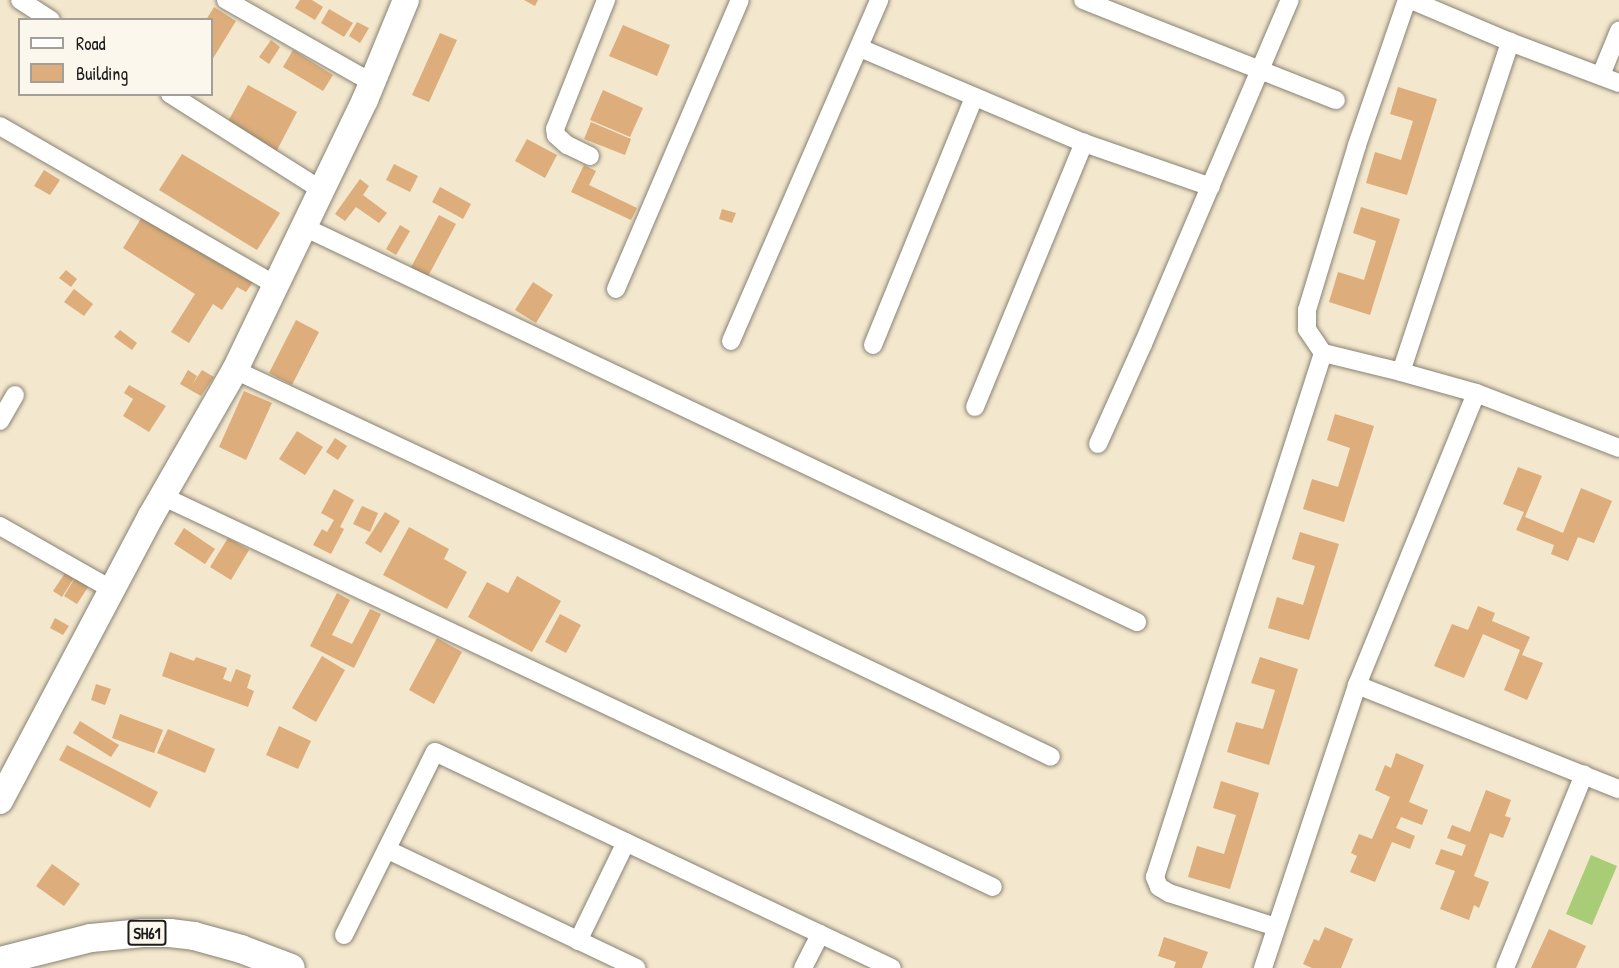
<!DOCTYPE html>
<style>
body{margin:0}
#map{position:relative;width:1619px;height:968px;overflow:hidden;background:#f3e7cd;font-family:"Patrick Hand",sans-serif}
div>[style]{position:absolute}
.green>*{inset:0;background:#a9cd76}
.building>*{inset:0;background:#ddad7b}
.roads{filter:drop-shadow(0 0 2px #888274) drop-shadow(0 0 2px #888274)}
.minor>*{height:18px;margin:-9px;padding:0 9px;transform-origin:9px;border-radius:9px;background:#fff}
.secondary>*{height:26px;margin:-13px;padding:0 13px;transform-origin:13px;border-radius:13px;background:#fff}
.primary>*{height:28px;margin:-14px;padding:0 14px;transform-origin:14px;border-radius:14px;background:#fff}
span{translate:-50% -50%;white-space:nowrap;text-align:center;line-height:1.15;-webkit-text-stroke:6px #fbf7ec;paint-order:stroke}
.shield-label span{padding:2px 4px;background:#fbf7ec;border:2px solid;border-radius:4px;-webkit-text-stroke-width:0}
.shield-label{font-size:16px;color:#1c1c1c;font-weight:700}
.legend{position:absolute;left:18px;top:18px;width:195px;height:78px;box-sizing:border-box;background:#fbf7ec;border:2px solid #a29f99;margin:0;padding:8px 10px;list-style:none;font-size:18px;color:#1c1c1c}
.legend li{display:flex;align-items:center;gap:12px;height:30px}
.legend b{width:30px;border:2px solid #a29f99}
</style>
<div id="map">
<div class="green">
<i style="clip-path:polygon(1591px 855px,1617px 866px,1592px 925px,1566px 914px)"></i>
</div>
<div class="building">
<i style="clip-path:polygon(300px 0,312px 0,323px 7px,315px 20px,295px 8px)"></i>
<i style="clip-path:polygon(524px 0,538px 0,535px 6px)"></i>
<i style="clip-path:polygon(214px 7px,236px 21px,212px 60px,212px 20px,206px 20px)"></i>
<i style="clip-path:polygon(329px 9px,353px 23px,344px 37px,321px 23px)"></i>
<i style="clip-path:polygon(357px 22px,369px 28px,360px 43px,349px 36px)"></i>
<i style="clip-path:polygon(623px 25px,670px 45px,657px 76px,609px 56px)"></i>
<i style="clip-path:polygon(440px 33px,457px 40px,429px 102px,412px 95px)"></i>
<i style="clip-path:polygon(271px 40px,280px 47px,269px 64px,259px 57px)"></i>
<i style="clip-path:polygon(293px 50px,333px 75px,323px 91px,283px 67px)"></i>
<i style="clip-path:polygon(248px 85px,297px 112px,276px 152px,226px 125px)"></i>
<i style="clip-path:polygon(1398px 87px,1437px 99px,1407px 195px,1366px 183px,1375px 152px,1401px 160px,1413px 121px,1390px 114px)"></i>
<i style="clip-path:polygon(603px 90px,643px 108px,630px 137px,590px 120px)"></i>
<i style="clip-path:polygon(591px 122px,631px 139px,625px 155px,584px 139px)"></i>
<i style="clip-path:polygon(527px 139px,557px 155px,545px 178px,515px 161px)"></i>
<i style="clip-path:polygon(182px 154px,280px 213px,257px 250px,159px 190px)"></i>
<i style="clip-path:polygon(394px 164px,418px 176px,410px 192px,386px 180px)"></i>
<i style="clip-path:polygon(584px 165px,596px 171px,589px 185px,637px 208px,631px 220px,571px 192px)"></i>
<i style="clip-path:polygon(44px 170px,60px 180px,50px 195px,34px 186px)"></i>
<i style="clip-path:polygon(360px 179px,369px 186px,363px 195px,387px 213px,379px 223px,356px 207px,345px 221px,335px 214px)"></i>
<i style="clip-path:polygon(440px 187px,471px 204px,463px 219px,432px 202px)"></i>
<i style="clip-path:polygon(1361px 207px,1400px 219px,1370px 315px,1329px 302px,1338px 272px,1364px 280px,1376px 241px,1353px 233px)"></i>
<i style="clip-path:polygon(722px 209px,736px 213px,732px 223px,719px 219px)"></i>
<i style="clip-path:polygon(145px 212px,254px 281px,246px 292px,237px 287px,222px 310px,213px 304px,189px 343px,171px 332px,195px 294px,123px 248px)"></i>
<i style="clip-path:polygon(439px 215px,456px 224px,426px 280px,409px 271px)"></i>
<i style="clip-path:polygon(400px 225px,410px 231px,396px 255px,386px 249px)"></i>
<i style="clip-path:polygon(66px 270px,77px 279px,71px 287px,59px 278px)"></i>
<i style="clip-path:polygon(533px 282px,553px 295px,536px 323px,515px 310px)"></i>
<i style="clip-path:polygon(74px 289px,93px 304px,84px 316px,64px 302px)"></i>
<i style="clip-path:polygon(296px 320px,319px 332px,292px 385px,269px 373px)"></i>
<i style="clip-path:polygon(120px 330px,137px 343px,132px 350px,114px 337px)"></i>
<i style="clip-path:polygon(188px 370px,197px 376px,192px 385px,202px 370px,214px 377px,201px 396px,180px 384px)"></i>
<i style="clip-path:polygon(129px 385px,166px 406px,149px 432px,123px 416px,133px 399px,124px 393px)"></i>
<i style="clip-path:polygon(244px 391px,272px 403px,246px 460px,219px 447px)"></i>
<i style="clip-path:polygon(1335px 414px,1374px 426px,1344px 522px,1303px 509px,1312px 479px,1338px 487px,1350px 448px,1327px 440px)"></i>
<i style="clip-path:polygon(297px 431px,323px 447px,305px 475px,279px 459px)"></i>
<i style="clip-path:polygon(335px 438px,347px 446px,338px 460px,326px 452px)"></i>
<i style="clip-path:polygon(1518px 467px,1542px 476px,1525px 517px,1563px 533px,1581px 488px,1612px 501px,1594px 543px,1578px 537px,1568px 561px,1551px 554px,1554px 545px,1516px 530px,1524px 512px,1503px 504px)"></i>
<i style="clip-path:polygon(334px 489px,354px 500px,340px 527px,344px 529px,331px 554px,313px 545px,322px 529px,327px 532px,334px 520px,321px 513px)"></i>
<i style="clip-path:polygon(362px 506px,378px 513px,370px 532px,353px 524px)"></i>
<i style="clip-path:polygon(385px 512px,400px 521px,381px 553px,365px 543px)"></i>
<i style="clip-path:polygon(409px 527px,449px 549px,444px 559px,467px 572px,447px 609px,383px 575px)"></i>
<i style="clip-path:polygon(184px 528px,215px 549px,205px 564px,174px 544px)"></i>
<i style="clip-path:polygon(1300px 532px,1339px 544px,1309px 640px,1268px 628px,1277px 597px,1303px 605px,1315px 566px,1292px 559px)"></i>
<i style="clip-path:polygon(228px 538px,249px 550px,231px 580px,210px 567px)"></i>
<i style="clip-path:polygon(65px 573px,74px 578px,62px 597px,53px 591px)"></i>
<i style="clip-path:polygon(517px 576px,561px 601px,532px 652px,468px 617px,487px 582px,508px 593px)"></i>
<i style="clip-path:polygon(75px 578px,88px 587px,77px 604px,64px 596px)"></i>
<i style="clip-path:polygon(337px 593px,350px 600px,332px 635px,352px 644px,370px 609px,381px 614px,354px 668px,310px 646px)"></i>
<i style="clip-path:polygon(1478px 606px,1495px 613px,1492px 621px,1530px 637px,1522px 655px,1543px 663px,1527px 700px,1504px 690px,1520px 650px,1483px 634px,1464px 678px,1434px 666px,1452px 624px,1468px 630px)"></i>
<i style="clip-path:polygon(560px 614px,581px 625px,566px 653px,545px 642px)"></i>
<i style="clip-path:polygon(55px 618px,69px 626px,63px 635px,50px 628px)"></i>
<i style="clip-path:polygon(437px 638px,462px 652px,434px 704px,409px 690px)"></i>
<i style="clip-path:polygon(170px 652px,194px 661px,196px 657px,227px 668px,223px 679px,231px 682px,236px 669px,251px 675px,247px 688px,254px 691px,248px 707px,162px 676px)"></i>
<i style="clip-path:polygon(322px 656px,345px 670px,316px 722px,292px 708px)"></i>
<i style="clip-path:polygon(1260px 657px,1298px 669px,1269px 765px,1227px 752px,1236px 722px,1263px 729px,1275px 690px,1251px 683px)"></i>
<i style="clip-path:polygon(96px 684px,111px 689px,105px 705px,91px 700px)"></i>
<i style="clip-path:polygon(120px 714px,163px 730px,154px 753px,112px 738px)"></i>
<i style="clip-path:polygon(80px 721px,119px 745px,111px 757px,73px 733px)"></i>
<i style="clip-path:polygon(279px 726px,311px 741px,298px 769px,266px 755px)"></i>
<i style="clip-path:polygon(168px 729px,215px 749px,205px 773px,157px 753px)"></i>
<i style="clip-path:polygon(67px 745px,158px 792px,150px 808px,59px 760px)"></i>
<i style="clip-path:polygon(1396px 753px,1424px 765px,1409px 802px,1428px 810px,1422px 825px,1401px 817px,1396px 828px,1415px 836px,1410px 849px,1392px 842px,1375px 882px,1350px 872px,1357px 856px,1351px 853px,1359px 834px,1372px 839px,1390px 797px,1375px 790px,1385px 765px,1391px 768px)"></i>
<i style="clip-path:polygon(1221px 781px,1259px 793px,1230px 889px,1188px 877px,1197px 846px,1224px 854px,1236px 815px,1213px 808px)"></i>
<i style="clip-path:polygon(1486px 790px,1511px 800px,1505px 816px,1511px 818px,1503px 838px,1490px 833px,1474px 876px,1489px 882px,1479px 908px,1474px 905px,1469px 920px,1440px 909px,1455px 871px,1435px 864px,1441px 849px,1462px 856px,1466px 845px,1447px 838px,1452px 825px,1470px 832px)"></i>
<i style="clip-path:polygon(52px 864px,80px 884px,64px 906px,36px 886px)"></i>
<i style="clip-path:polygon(1325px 927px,1353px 939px,1341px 968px,1312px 968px,1303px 964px,1314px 939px,1319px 941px)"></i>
<i style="clip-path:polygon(1549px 929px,1586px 946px,1576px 968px,1531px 968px)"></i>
<i style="clip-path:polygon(1164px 937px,1208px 952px,1202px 968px,1174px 968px,1176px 962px,1158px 956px)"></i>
</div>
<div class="roads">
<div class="minor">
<i style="left:20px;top:0;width:37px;rotate:33deg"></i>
<i style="left:226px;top:0;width:169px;rotate:29.5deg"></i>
<i style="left:1083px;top:0;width:272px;rotate:21.6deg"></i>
<i style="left:1510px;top:42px;width:116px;rotate:20.6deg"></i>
<i style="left:860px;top:48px;width:243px;rotate:23deg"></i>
<i style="left:1084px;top:143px;width:134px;rotate:19.1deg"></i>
<i style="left:1601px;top:75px;width:48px;rotate:-67.8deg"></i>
<i style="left:170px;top:94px;width:179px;rotate:32.4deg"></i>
<i style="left:0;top:126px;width:320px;rotate:30deg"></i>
<i style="left:590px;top:156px;width:25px;rotate:-154deg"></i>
<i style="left:567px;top:145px;width:15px;rotate:-138deg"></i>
<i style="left:556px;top:135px;width:6px;rotate:-99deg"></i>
<i style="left:555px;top:129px;width:139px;rotate:-68.4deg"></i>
<i style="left:304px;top:227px;width:922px;rotate:25.37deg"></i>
<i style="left:616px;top:289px;width:314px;rotate:-66.8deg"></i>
<i style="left:731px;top:341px;width:372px;rotate:-66.5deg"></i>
<i style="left:873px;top:345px;width:268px;rotate:-67.8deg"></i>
<i style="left:1323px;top:353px;width:29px;rotate:-124deg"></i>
<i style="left:1307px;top:329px;width:19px;rotate:-90deg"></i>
<i style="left:1307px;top:310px;width:172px;rotate:-73.1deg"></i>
<i style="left:1357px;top:145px;width:153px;rotate:-71deg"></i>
<i style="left:235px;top:370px;width:462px;rotate:25.1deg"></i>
<i style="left:653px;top:566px;width:441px;rotate:25.6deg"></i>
<i style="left:1401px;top:372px;width:78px;rotate:15.6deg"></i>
<i style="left:1476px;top:393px;width:153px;rotate:21deg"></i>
<i style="left:975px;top:407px;width:286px;rotate:-67.6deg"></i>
<i style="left:0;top:421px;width:30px;rotate:-60deg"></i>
<i style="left:1098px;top:444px;width:110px;rotate:-65.8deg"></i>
<i style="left:1143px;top:344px;width:374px;rotate:-66.9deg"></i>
<i style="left:162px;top:496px;width:918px;rotate:25.2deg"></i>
<i style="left:0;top:526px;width:128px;rotate:29.6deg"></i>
<i style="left:1357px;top:685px;width:282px;rotate:21.7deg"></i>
<i style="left:388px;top:850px;width:275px;rotate:25.4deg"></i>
<i style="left:1276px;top:927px;width:112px;rotate:-162.4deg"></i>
<i style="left:1169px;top:893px;width:12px;rotate:-149deg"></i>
<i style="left:1159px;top:887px;width:11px;rotate:-112deg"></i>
<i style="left:1155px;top:877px;width:550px;rotate:-72.22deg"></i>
<i style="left:1323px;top:353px;width:80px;rotate:13.7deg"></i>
<i style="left:1401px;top:372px;width:348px;rotate:-71.7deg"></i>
<i style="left:1510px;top:42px;width:108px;rotate:-157deg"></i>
<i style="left:344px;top:935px;width:204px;rotate:-63.6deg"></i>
<i style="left:435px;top:752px;width:505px;rotate:25.3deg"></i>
<i style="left:578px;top:941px;width:110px;rotate:-64.1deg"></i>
<i style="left:803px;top:968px;width:38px;rotate:-63deg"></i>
<i style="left:1263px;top:968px;width:298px;rotate:-71.6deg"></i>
<i style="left:1357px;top:685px;width:315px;rotate:-67.8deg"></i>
<i style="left:1505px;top:968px;width:209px;rotate:-67.8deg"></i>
</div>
<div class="secondary">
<i style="left:0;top:801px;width:323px;rotate:-62.1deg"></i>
<i style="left:151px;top:516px;width:168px;rotate:-60.1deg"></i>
<i style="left:235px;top:370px;width:300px;rotate:-64.3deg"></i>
<i style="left:365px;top:100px;width:108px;rotate:-67.7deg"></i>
</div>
<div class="primary">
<i style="left:0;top:961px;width:94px;rotate:-14.2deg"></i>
<i style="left:91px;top:938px;width:52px;rotate:-5.5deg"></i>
<i style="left:143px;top:933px;width:27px"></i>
<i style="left:170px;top:933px;width:24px;rotate:7deg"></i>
<i style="left:194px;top:936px;width:49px;rotate:15.5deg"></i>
<i style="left:241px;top:949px;width:53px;rotate:20.8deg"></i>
</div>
</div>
<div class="shield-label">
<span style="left:147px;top:933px">SH61</span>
</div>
<ul class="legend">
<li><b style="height:8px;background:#fff"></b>Road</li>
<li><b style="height:16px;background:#ddad7b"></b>Building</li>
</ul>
</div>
